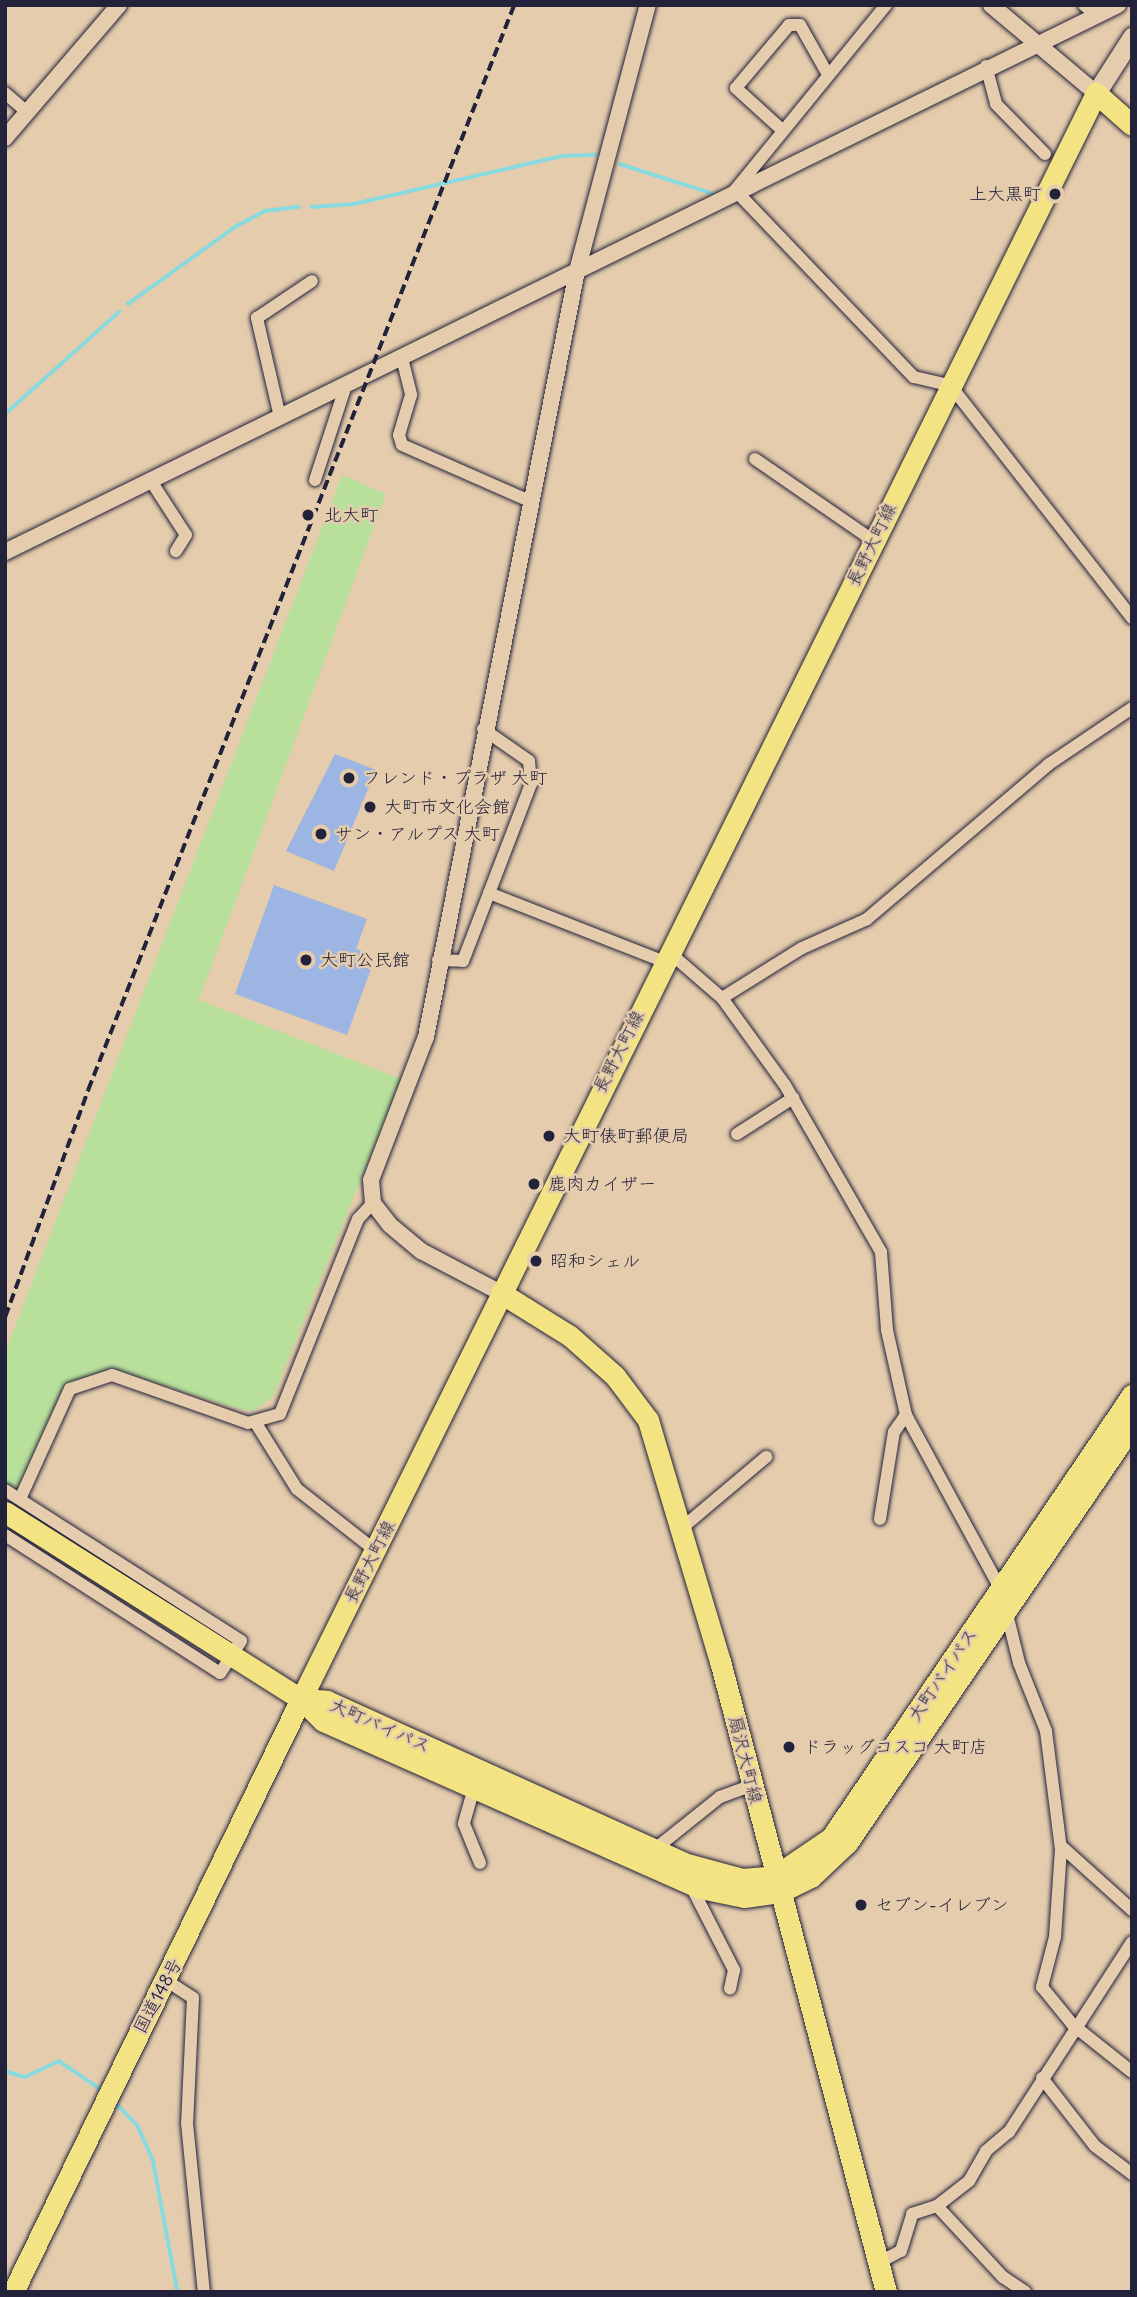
<!DOCTYPE html>
<meta charset="utf-8">
<style>
body{margin:0}
#map{position:relative;width:1137px;height:2297px;overflow:hidden;background:#e5ccad;font-family:Delius,"Klee One",sans-serif}
div>[style]{position:absolute}
.green>*{inset:0;background:#b8e09b}
.stream>*{height:3.5px;margin:-1.75px;padding:0 1.75px;transform-origin:1.75px;border-radius:1.75px;background:#89dadf}
.building>*{inset:0;background:#9cb5e2}
.roads{filter:drop-shadow(0 0 2px #22223b) drop-shadow(0 0 2px #22223b)}
.minor>*{height:12px;margin:-6px;padding:0 6px;transform-origin:6px;border-radius:6px;background:#e5ccad}
.tertiary>*{height:16px;margin:-8px;padding:0 8px;transform-origin:8px;border-radius:8px;background:#e5ccad}
.secondary>*{height:19px;margin:-9.5px;padding:0 9.5px;transform-origin:9.5px;border-radius:9.5px;background:#e5ccad}
.primary>*{height:21px;margin:-10.5px;padding:0 10.5px;transform-origin:10.5px;border-radius:10.5px;background:#f4e382}
.trunk>*{height:21px;margin:-10.5px;padding:0 10.5px;transform-origin:10.5px;border-radius:10.5px;background:#f4e382}
.rail>*{height:3.5px;margin-top:-1.75px;transform-origin:0;background:repeating-linear-gradient(90deg,#22223b 0 10px,transparent 0 15px)}
.dots>*{width:19px;height:19px;translate:-50% -50%;box-sizing:border-box;border:4px solid #e5ccad;border-radius:50%}
span{translate:-50% -50%;white-space:nowrap;text-align:center;line-height:1.15;-webkit-text-stroke:5px #e5ccad;paint-order:stroke}
.poi-label{font-size:18px;color:#22223b}
.right{translate:-100% -50%;text-align:right}
.left{translate:0 -50%;text-align:left}
.street-label{font-size:18px;color:#22223b}
.frame{position:absolute;inset:0;border:7px solid #22223b;pointer-events:none}
</style>
<div id="map">
<div class="green">
<i style="clip-path:polygon(342px 475px,386px 494px,199px 1000px,401px 1079px,273px 1397px,253px 1411px,235px 1408px,113px 1369px,64px 1385px,19px 1485px,12px 1487px,5px 1483px,5px 1353px)"></i>
</div>
<div class="stream">
<i style="left:620px;top:164px;width:96px;rotate:17.7deg"></i>
<i style="left:312px;top:207px;width:42px;rotate:-4.1deg"></i>
<i style="left:354px;top:204px;width:213px;rotate:-13deg"></i>
<i style="left:562px;top:156px;width:33px;rotate:-2deg"></i>
<i style="left:128px;top:304px;width:132px;rotate:-35.7deg"></i>
<i style="left:235px;top:227px;width:34px;rotate:-28deg"></i>
<i style="left:265px;top:211px;width:34px;rotate:-7deg"></i>
<i style="left:5px;top:414px;width:153px;rotate:-41.8deg"></i>
<i style="left:5px;top:2071px;width:21px;rotate:17deg"></i>
<i style="left:25px;top:2077px;width:38px;rotate:-25deg"></i>
<i style="left:59px;top:2061px;width:52px;rotate:34deg"></i>
<i style="left:113px;top:2100px;width:36px;rotate:46deg"></i>
<i style="left:138px;top:2126px;width:36px;rotate:66deg"></i>
<i style="left:153px;top:2159px;width:135px;rotate:79.4deg"></i>
</div>
<div class="building">
<i style="clip-path:polygon(335px 754px,376px 770px,334px 871px,286px 851px)"></i>
<i style="clip-path:polygon(274px 885px,367px 919px,356px 949px,367px 953px,362px 966px,371px 969px,347px 1035px,235px 994px)"></i>
</div>
<div class="roads">
<div class="minor">
<i style="left:886px;top:5px;width:239px;rotate:129.2deg"></i>
<i style="left:735px;top:190px;width:259px;rotate:46.3deg"></i>
<i style="left:914px;top:377px;width:37px;rotate:13deg"></i>
<i style="left:950px;top:385px;width:296px;rotate:52deg"></i>
<i style="left:1084px;top:5px;width:16px;rotate:40deg"></i>
<i style="left:986px;top:66px;width:39px;rotate:75deg"></i>
<i style="left:996px;top:104px;width:70px;rotate:45.6deg"></i>
<i style="left:5px;top:93px;width:29px;rotate:41deg"></i>
<i style="left:781px;top:129px;width:61px;rotate:-137.7deg"></i>
<i style="left:736px;top:88px;width:82px;rotate:-49.9deg"></i>
<i style="left:789px;top:25px;width:11px"></i>
<i style="left:800px;top:25px;width:55px;rotate:60.6deg"></i>
<i style="left:402px;top:358px;width:38px;rotate:76deg"></i>
<i style="left:411px;top:395px;width:42px;rotate:106.7deg"></i>
<i style="left:399px;top:435px;width:10px;rotate:73deg"></i>
<i style="left:402px;top:445px;width:142px;rotate:23.7deg"></i>
<i style="left:280px;top:417px;width:102px;rotate:-103.1deg"></i>
<i style="left:257px;top:318px;width:66px;rotate:-33.9deg"></i>
<i style="left:755px;top:459px;width:145px;rotate:34.6deg"></i>
<i style="left:315px;top:480px;width:100px;rotate:-71.9deg"></i>
<i style="left:151px;top:481px;width:64px;rotate:57.1deg"></i>
<i style="left:186px;top:535px;width:19px;rotate:122deg"></i>
<i style="left:489px;top:893px;width:189px;rotate:21.4deg"></i>
<i style="left:670px;top:953px;width:69px;rotate:40.9deg"></i>
<i style="left:722px;top:998px;width:107px;rotate:54.1deg"></i>
<i style="left:785px;top:1085px;width:193px;rotate:60.1deg"></i>
<i style="left:881px;top:1252px;width:78px;rotate:85.6deg"></i>
<i style="left:887px;top:1330px;width:87px;rotate:77.4deg"></i>
<i style="left:906px;top:1415px;width:199px;rotate:61.5deg"></i>
<i style="left:1001px;top:1590px;width:75px;rotate:76.1deg"></i>
<i style="left:1019px;top:1663px;width:73px;rotate:68.3deg"></i>
<i style="left:1046px;top:1731px;width:119px;rotate:82.8deg"></i>
<i style="left:1061px;top:1849px;width:88px;rotate:93.9deg"></i>
<i style="left:1055px;top:1937px;width:52px;rotate:104.6deg"></i>
<i style="left:1042px;top:1987px;width:49px;rotate:50.8deg"></i>
<i style="left:1073px;top:2025px;width:75px;rotate:38.5deg"></i>
<i style="left:438px;top:960px;width:25px;rotate:2deg"></i>
<i style="left:463px;top:961px;width:190px;rotate:-69deg"></i>
<i style="left:531px;top:784px;width:23px;rotate:-95deg"></i>
<i style="left:529px;top:761px;width:56px;rotate:-145.2deg"></i>
<i style="left:722px;top:998px;width:94px;rotate:-32deg"></i>
<i style="left:802px;top:948px;width:71px;rotate:-24deg"></i>
<i style="left:867px;top:919px;width:239px;rotate:-40.4deg"></i>
<i style="left:1049px;top:764px;width:100px;rotate:-34deg"></i>
<i style="left:737px;top:1134px;width:67px;rotate:-32.7deg"></i>
<i style="left:257px;top:1425px;width:75px;rotate:58deg"></i>
<i style="left:297px;top:1489px;width:100px;rotate:38.1deg"></i>
<i style="left:5px;top:1490px;width:280px;rotate:32.6deg"></i>
<i style="left:241px;top:1641px;width:38px;rotate:123deg"></i>
<i style="left:220px;top:1673px;width:255px;rotate:-147.3deg"></i>
<i style="left:20px;top:1499px;width:121px;rotate:-65.6deg"></i>
<i style="left:70px;top:1389px;width:44px;rotate:-18.4deg"></i>
<i style="left:112px;top:1375px;width:144px;rotate:19.4deg"></i>
<i style="left:248px;top:1423px;width:33px;rotate:-16deg"></i>
<i style="left:280px;top:1414px;width:210px;rotate:-68.2deg"></i>
<i style="left:358px;top:1219px;width:22px;rotate:-47deg"></i>
<i style="left:880px;top:1519px;width:88px;rotate:-80.9deg"></i>
<i style="left:894px;top:1432px;width:21px;rotate:-55deg"></i>
<i style="left:683px;top:1527px;width:109px;rotate:-40.1deg"></i>
<i style="left:474px;top:1788px;width:37px;rotate:106deg"></i>
<i style="left:464px;top:1824px;width:42px;rotate:67.7deg"></i>
<i style="left:1061px;top:1846px;width:96px;rotate:42deg"></i>
<i style="left:655px;top:1849px;width:83px;rotate:-38.7deg"></i>
<i style="left:720px;top:1797px;width:33px;rotate:-20deg"></i>
<i style="left:690px;top:1884px;width:97px;rotate:62.9deg"></i>
<i style="left:734px;top:1970px;width:19px;rotate:102deg"></i>
<i style="left:167px;top:1981px;width:31px;rotate:33deg"></i>
<i style="left:193px;top:1998px;width:125px;rotate:92.7deg"></i>
<i style="left:187px;top:2123px;width:170px;rotate:84.3deg"></i>
<i style="left:1042px;top:2078px;width:86px;rotate:52.1deg"></i>
<i style="left:1095px;top:2146px;width:46px;rotate:37.1deg"></i>
<i style="left:937px;top:2206px;width:97px;rotate:47.1deg"></i>
<i style="left:1003px;top:2277px;width:27px;rotate:34deg"></i>
<i style="left:878px;top:2263px;width:26px;rotate:-28deg"></i>
<i style="left:901px;top:2251px;width:39px;rotate:-73deg"></i>
<i style="left:912px;top:2214px;width:26px;rotate:-18deg"></i>
<i style="left:937px;top:2206px;width:41px;rotate:-38deg"></i>
<i style="left:969px;top:2181px;width:34px;rotate:-60deg"></i>
<i style="left:986px;top:2151px;width:30px;rotate:-40deg"></i>
<i style="left:1009px;top:2132px;width:226px;rotate:-57.1deg"></i>
</div>
<div class="tertiary">
<i style="left:991px;top:5px;width:137px;rotate:40deg"></i>
<i style="left:5px;top:138px;width:175px;rotate:-49.4deg"></i>
<i style="left:5px;top:552px;width:1240px;rotate:-26.17deg"></i>
<i style="left:501px;top:1293px;width:90px;rotate:-152.3deg"></i>
<i style="left:421px;top:1251px;width:40px;rotate:-140deg"></i>
<i style="left:390px;top:1225px;width:28px;rotate:-128deg"></i>
<i style="left:373px;top:1203px;width:23px;rotate:-95deg"></i>
<i style="left:371px;top:1180px;width:153px;rotate:-69deg"></i>
<i style="left:426px;top:1037px;width:781px;rotate:-78.85deg"></i>
<i style="left:577px;top:271px;width:275px;rotate:-75.1deg"></i>
</div>
<div class="secondary">
<i style="left:1096px;top:93px;width:67px;rotate:-57.3deg"></i>
</div>
<div class="primary">
<i style="left:501px;top:1293px;width:81px;rotate:31.9deg"></i>
<i style="left:570px;top:1336px;width:60px;rotate:41.6deg"></i>
<i style="left:615px;top:1376px;width:55px;rotate:53.1deg"></i>
<i style="left:648px;top:1420px;width:252px;rotate:73.4deg"></i>
<i style="left:720px;top:1661px;width:652px;rotate:75.26deg"></i>
<i style="left:5px;top:1512px;width:350px;rotate:32.3deg"></i>
<i style="left:301px;top:1699px;width:1792px;rotate:-63.66deg"></i>
</div>
<div class="trunk">
<i style="left:1096px;top:93px;width:48px;rotate:41.6deg"></i>
<i style="left:301px;top:1699px;width:26px;rotate:4deg"></i>
<i style="left:327px;top:1701px;width:392px;rotate:24.4deg"></i>
<i style="left:684px;top:1863px;width:60px;rotate:15.4deg"></i>
<i style="left:742px;top:1879px;width:33px;rotate:-5deg"></i>
<i style="left:775px;top:1876px;width:68px;rotate:-34.2deg"></i>
<i style="left:831px;top:1838px;width:536px;rotate:-55.81deg"></i>
<i style="left:301px;top:1699px;width:31px;rotate:45deg"></i>
<i style="left:323px;top:1721px;width:412px;rotate:23.9deg"></i>
<i style="left:700px;top:1888px;width:45px;rotate:11.6deg"></i>
<i style="left:744px;top:1897px;width:36px;rotate:-8deg"></i>
<i style="left:780px;top:1892px;width:34px;rotate:-26deg"></i>
<i style="left:811px;top:1877px;width:50px;rotate:-43.4deg"></i>
<i style="left:847px;top:1843px;width:505px;rotate:-55.65deg"></i>
<i style="left:13px;top:2292px;width:659px;rotate:-64.1deg"></i>
</div>
</div>
<div class="rail">
<i style="left:5px;top:1317px;width:242px;rotate:-69.9deg"></i>
<i style="left:88px;top:1090px;width:1166px;rotate:-68.56deg"></i>
</div>
<div class="dots">
<i style="left:1055px;top:194px;background:#22223b"></i>
<i style="left:308px;top:515px;background:#22223b"></i>
<i style="left:349px;top:778px;background:#22223b"></i>
<i style="left:370px;top:807px;background:#22223b"></i>
<i style="left:321px;top:834px;background:#22223b"></i>
<i style="left:306px;top:960px;background:#22223b"></i>
<i style="left:549px;top:1136px;background:#22223b"></i>
<i style="left:534px;top:1184px;background:#22223b"></i>
<i style="left:536px;top:1261px;background:#22223b"></i>
<i style="left:789px;top:1747px;background:#22223b"></i>
<i style="left:861px;top:1905px;background:#22223b"></i>
</div>
<div class="poi-label">
<span class="right" style="left:1041px;top:194px">上大黒町</span>
<span class="left" style="left:324px;top:515px">北大町</span>
<span class="left" style="left:363px;top:778px">フレンド・プラザ 大町</span>
<span class="left" style="left:384px;top:807px">大町市文化会館</span>
<span class="left" style="left:335px;top:834px">サン・アルプス 大町</span>
<span class="left" style="left:320px;top:960px">大町公民館</span>
<span class="left" style="left:563px;top:1136px">大町俵町郵便局</span>
<span class="left" style="left:548px;top:1184px">鹿肉カイザー</span>
<span class="left" style="left:550px;top:1261px">昭和シェル</span>
<span class="left" style="left:803px;top:1747px">ドラッグコスコ 大町店</span>
<span class="left" style="left:875px;top:1905px">セブン-イレブン</span>
</div>
<div class="street-label">
<span style="left:872px;top:545px;rotate:-64deg">長野大町線</span>
<span style="left:619px;top:1052px;rotate:-63deg">長野大町線</span>
<span style="left:370px;top:1562px;rotate:-63deg">長野大町線</span>
<span style="left:943px;top:1675px;rotate:-56deg">大町バイパス</span>
<span style="left:380px;top:1726px;rotate:24deg">大町バイパス</span>
<span style="left:745px;top:1760px;rotate:76deg">扇沢大町線</span>
<span style="left:158px;top:1996px;rotate:-62deg">国道148号</span>
</div>
<div class="frame"></div>
</div>
